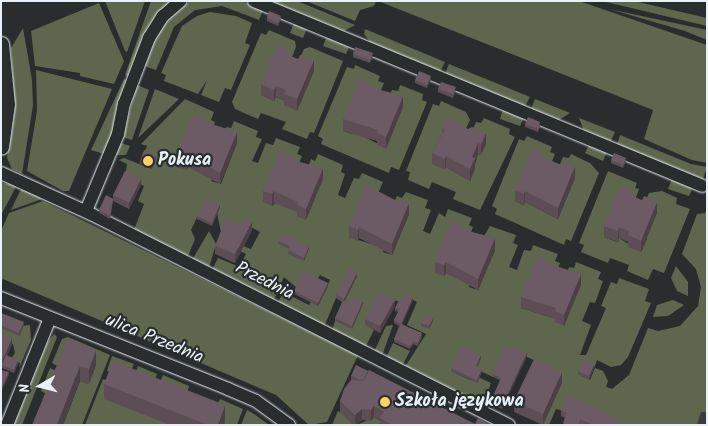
<!DOCTYPE html>
<meta charset="utf-8">
<style>
body{margin:0}
#map{position:relative;width:708px;height:426px;overflow:hidden;background:#2a2d2e;font-family:Kalam,sans-serif}
div>[style]{position:absolute}
.built>*{inset:0;background:#3e3b3e}
.green>*{inset:0;background:#5e674e}
.roads{filter:drop-shadow(0 0 1px #e8f1f8) drop-shadow(0 0 1px #e8f1f8)}
.minor>*{height:12px;margin:-6px;padding:0 6px;transform-origin:6px;border-radius:6px;background:#2a2d2e}
.tertiary>*{height:15px;margin:-7.5px;padding:0 7.5px;transform-origin:7.5px;border-radius:7.5px;background:#2a2d2e}
.wall>*{inset:0;background:#5d4e56}
.shaded-wall>*{inset:0;background:#4c4046}
.building>*{inset:0;background:#6c5b64}
.dots>*{width:14px;height:14px;translate:-50% -50%;box-sizing:border-box;border:2px solid #2a2d2e;border-radius:50%}
span{translate:-50% -50%;white-space:nowrap;text-align:center;line-height:1.15;-webkit-text-stroke:4.5px #2a2d2e;paint-order:stroke}
.poi-label{font-size:18px;color:#e8f1f8;font-weight:700}
.left{translate:0 -50%;text-align:left}
.street-label{font-size:18px;color:#e8f1f8}
.frame{position:absolute;inset:0;border:2px solid #e8f1f8;pointer-events:none}
.north{position:absolute;left:15px;top:361px;width:50px;height:50px;-webkit-text-stroke:4px #2a2d2e;paint-order:stroke;rotate:262deg;font-size:14px;font-weight:700;line-height:20px;text-align:center;color:#e8f1f8}
.north::after{content:'';display:block;margin:auto;width:18px;height:22px;background:#e8f1f8;clip-path:polygon(50% 0,100% 100%,50% 72%,0 100%)}
</style>
<div id="map">
<div class="built">
<i style="clip-path:polygon(701px 412px,707px 412px,707px 425px,697px 425px)"></i>
</div>
<div class="green">
<i style="clip-path:polygon(105px 1px,145px 1px,127px 52px,125px 51px)"></i>
<i style="clip-path:polygon(151px 1px,171px 1px,155px 16px,129px 77px,125px 75px)"></i>
<i style="clip-path:polygon(190px 1px,242px 1px,263px 10px,259px 20px,222px 6px,195px 10px,174px 27px,156px 70px,144px 66px,162px 25px)"></i>
<i style="clip-path:polygon(297px 1px,341px 19px,355px 25px,344px 31px,271px 2px)"></i>
<i style="clip-path:polygon(306px 1px,376px 1px,374px 6px,360px 10px,355px 21px)"></i>
<i style="clip-path:polygon(378px 1px,579px 1px,707px 45px,707px 163px,692px 160px,644px 139px,653px 110px)"></i>
<i style="clip-path:polygon(602px 1px,634px 1px,707px 18px,707px 26px)"></i>
<i style="clip-path:polygon(99px 3px,124px 61px,114px 84px,80px 76px,80px 73px,35px 66px,31px 31px)"></i>
<i style="clip-path:polygon(609px 9px,707px 30px,707px 40px,685px 31px)"></i>
<i style="clip-path:polygon(210px 12px,236px 16px,252px 23px,245px 43px,250px 45px,231px 90px,225px 88px,219px 102px,201px 95px,207px 80px,198px 94px,164px 81px,166px 75px,161px 73px,182px 26px,197px 16px)"></i>
<i style="clip-path:polygon(294px 23px,307px 28px,303px 38px,290px 33px)"></i>
<i style="clip-path:polygon(23px 28px,32px 80px,33px 105px,22px 174px,12px 169px,7px 158px,14px 100px,11px 48px)"></i>
<i style="clip-path:polygon(365px 29px,445px 62px,440px 72px,371px 43px,364px 34px)"></i>
<i style="clip-path:polygon(269px 30px,295px 41px,296px 47px,290px 62px,261px 95px,274px 101px,276px 97px,286px 101px,284px 105px,298px 110px,295px 69px,304px 49px,310px 47px,343px 61px,314px 133px,310px 132px,307px 139px,282px 129px,286px 122px,261px 113px,258px 119px,235px 109px,232px 102px,261px 33px,266px 35px)"></i>
<i style="clip-path:polygon(327px 36px,349px 47px,346px 54px,323px 46px)"></i>
<i style="clip-path:polygon(449px 64px,530px 97px,525px 106px,445px 74px)"></i>
<i style="clip-path:polygon(355px 65px,380px 76px,378px 81px,384px 83px,377px 100px,343px 131px,352px 134px,353px 131px,386px 148px,392px 133px,385px 104px,392px 90px,398px 91px,400px 85px,423px 94px,422px 100px,427px 102px,399px 170px,391px 167px,389px 173px,321px 144px,323px 139px,318px 136px,347px 67px,354px 69px)"></i>
<i style="clip-path:polygon(36px 70px,112px 89px,69px 191px,63px 191px,27px 171px,37px 111px)"></i>
<i style="clip-path:polygon(124px 79px,127px 80px,114px 131px,104px 154px,91px 150px)"></i>
<i style="clip-path:polygon(137px 85px,149px 90px,132px 140px,123px 137px)"></i>
<i style="clip-path:polygon(155px 89px,179px 99px,138px 138px)"></i>
<i style="clip-path:polygon(185px 99px,214px 112px,211px 120px,215px 122px,210px 135px,202px 132px,186px 170px,188px 167px,213px 178px,211px 181px,221px 184px,237px 143px,220px 140px,226px 127px,231px 128px,234px 121px,258px 131px,256px 137px,262px 139px,252px 161px,258px 163px,266px 143px,273px 145px,276px 138px,300px 147px,297px 154px,302px 156px,296px 171px,288px 168px,272px 206px,306px 175px,311px 159px,315px 161px,318px 154px,343px 165px,341px 172px,345px 174px,338px 195px,345px 198px,354px 178px,359px 179px,362px 173px,383px 182px,375px 200px,355px 222px,349px 237px,384px 248px,383px 252px,392px 255px,409px 214px,391px 210px,397px 196px,402px 198px,406px 192px,428px 200px,425px 208px,431px 210px,423px 231px,430px 234px,439px 213px,445px 217px,448px 209px,472px 218px,469px 225px,473px 227px,467px 242px,446px 273px,470px 284px,469px 287px,478px 290px,495px 250px,478px 246px,490px 226px,516px 235px,513px 243px,518px 245px,509px 267px,517px 270px,524px 250px,531px 251px,533px 245px,558px 254px,555px 261px,560px 263px,554px 278px,521px 308px,556px 319px,564px 326px,570px 311px,564px 282px,569px 267px,574px 268px,576px 262px,601px 272px,598px 279px,603px 281px,595px 303px,590px 302px,582px 321px,591px 325px,580px 355px,586px 355px,606px 308px,601px 306px,611px 282px,617px 284px,619px 278px,649px 289px,645px 301px,651px 303px,628px 357px,621px 365px,611px 367px,597px 360px,594px 368px,583px 363px,578px 374px,590px 380px,595px 368px,603px 371px,608px 381px,606px 387px,612px 389px,629px 375px,648px 328px,658px 331px,680px 326px,698px 306px,701px 287px,696px 269px,682px 254px,697px 214px,705px 213px,707px 209px,707px 412px,701px 412px,697px 425px,618px 425px,556px 409px,549px 425px,543px 425px,551px 368px,514px 351px,505px 351px,493px 377px,476px 369px,481px 358px,451px 371px,470px 380px,480px 378px,491px 383px,482px 406px,405px 367px,426px 334px,407px 325px,417px 302px,407px 297px,404px 302px,389px 300px,365px 324px,374px 330px,365px 348px,332px 331px,335px 321px,350px 307px,343px 304px,357px 276px,354px 272px,336px 298px,324px 327px,277px 305px,283px 292px,309px 305px,311px 302px,318px 306px,330px 280px,320px 275px,317px 280px,297px 288px,284px 277px,273px 302px,211px 272px,218px 258px,237px 266px,241px 264px,246px 254px,240px 251px,243px 246px,251px 249px,260px 232px,245px 224px,222px 237px,217px 213px,205px 201px,191px 230px,195px 239px,188px 256px,134px 230px,144px 204px,138px 201px,144px 186px,125px 177px,127px 164px,119px 160px,124px 158px,152px 169px,144px 153px,147px 146px,141px 144px)"></i>
<i style="clip-path:polygon(535px 99px,570px 113px,559px 120px,531px 109px)"></i>
<i style="clip-path:polygon(441px 101px,466px 112px,470px 120px,462px 137px,459px 136px,445px 170px,446px 167px,470px 181px,478px 154px,481px 155px,468px 140px,476px 122px,481px 123px,484px 118px,510px 129px,509px 134px,515px 137px,480px 210px,453px 199px,456px 192px,432px 182px,429px 189px,408px 180px,410px 172px,406px 171px,433px 104px,439px 106px)"></i>
<i style="clip-path:polygon(503px 109px,524px 117px,520px 126px,500px 119px)"></i>
<i style="clip-path:polygon(579px 118px,615px 132px,611px 141px,584px 131px)"></i>
<i style="clip-path:polygon(620px 135px,691px 164px,707px 167px,703px 179px,617px 145px)"></i>
<i style="clip-path:polygon(527px 136px,552px 147px,550px 152px,555px 154px,548px 171px,515px 201px,524px 205px,525px 202px,558px 219px,564px 204px,556px 174px,563px 157px,569px 158px,571px 154px,590px 163px,599px 173px,571px 241px,566px 239px,564px 245px,495px 214px,497px 209px,492px 206px,519px 139px,524px 141px)"></i>
<i style="clip-path:polygon(121px 143px,130px 146px,126px 155px,116px 155px)"></i>
<i style="clip-path:polygon(589px 145px,607px 152px,603px 161px,585px 153px)"></i>
<i style="clip-path:polygon(608px 171px,637px 183px,635px 188px,639px 189px,634px 203px,604px 237px,617px 242px,619px 238px,641px 252px,647px 239px,641px 211px,649px 193px,662px 191px,677px 198px,676px 204px,690px 209px,664px 273px,653px 269px,648px 280px,627px 271px,629px 265px,610px 258px,608px 263px,581px 252px,584px 245px,579px 243px)"></i>
<i style="clip-path:polygon(672px 179px,693px 187px,689px 196px,668px 189px)"></i>
<i style="clip-path:polygon(1px 183px,17px 185px,1px 215px)"></i>
<i style="clip-path:polygon(22px 187px,45px 198px,11px 210px)"></i>
<i style="clip-path:polygon(43px 201px,358px 355px,327px 422px,309px 425px,276px 395px,3px 279px,1px 282px,1px 231px,9px 213px)"></i>
<i style="clip-path:polygon(209px 231px,216px 244px,208px 271px,191px 262px)"></i>
<i style="clip-path:polygon(676px 266px,688px 282px,688px 296px,677px 291px,671px 278px)"></i>
<i style="clip-path:polygon(673px 300px,684px 305px,668px 316px,653px 317px,657px 305px)"></i>
<i style="clip-path:polygon(30px 325px,31px 340px,19px 368px,20px 363px,10px 360px,15px 353px,13px 344px,1px 339px,1px 328px)"></i>
<i style="clip-path:polygon(393px 325px,383px 353px,380px 355px,374px 352px,386px 326px)"></i>
<i style="clip-path:polygon(54px 334px,57px 337px,22px 425px,14px 425px,47px 343px)"></i>
<i style="clip-path:polygon(68px 337px,110px 355px,82px 425px,63px 425px,80px 381px,89px 384px,52px 363px,62px 339px)"></i>
<i style="clip-path:polygon(393px 343px,410px 351px,402px 366px,386px 358px)"></i>
<i style="clip-path:polygon(112px 356px,134px 364px,126px 381px,107px 371px)"></i>
<i style="clip-path:polygon(138px 366px,157px 374px,150px 391px,132px 383px)"></i>
<i style="clip-path:polygon(50px 368px,58px 372px,49px 395px,41px 391px)"></i>
<i style="clip-path:polygon(163px 375px,189px 386px,184px 404px,155px 393px)"></i>
<i style="clip-path:polygon(103px 379px,111px 382px,170px 425px,85px 425px)"></i>
<i style="clip-path:polygon(220px 399px,243px 409px,237px 425px,224px 425px,225px 420px,212px 415px)"></i>
<i style="clip-path:polygon(247px 410px,254px 414px,269px 425px,241px 425px)"></i>
<i style="clip-path:polygon(338px 411px,345px 415px,353px 425px,332px 425px)"></i>
<i style="clip-path:polygon(374px 417px,381px 421px,379px 425px,357px 425px)"></i>
</div>
<div class="roads">
<div class="minor">
<i style="left:254px;top:1px;width:485px;rotate:22.4deg"></i>
<i style="left:1px;top:173px;width:99px;rotate:24.5deg"></i>
<i style="left:91px;top:214px;width:468px;rotate:26.8deg"></i>
<i style="left:86px;top:211px;width:83px;rotate:-67.4deg"></i>
<i style="left:118px;top:134px;width:31px;rotate:-79deg"></i>
<i style="left:124px;top:104px;width:71px;rotate:-69.3deg"></i>
<i style="left:149px;top:38px;width:26px;rotate:-58deg"></i>
<i style="left:163px;top:16px;width:23px;rotate:-41deg"></i>
<i style="left:1px;top:298px;width:245px;rotate:21.8deg"></i>
<i style="left:228px;top:389px;width:30px;rotate:23deg"></i>
<i style="left:256px;top:401px;width:41px;rotate:36deg"></i>
<i style="left:7px;top:425px;width:115px;rotate:-68.1deg"></i>
</div>
<div class="tertiary">
<i style="left:1px;top:44px;width:60px;rotate:84.3deg"></i>
<i style="left:7px;top:104px;width:43px;rotate:97.9deg"></i>
</div>
</div>
<div class="wall">
<i style="clip-path:polygon(267px 18px,281px 19px,278px 26px,267px 21px)"></i>
<i style="clip-path:polygon(353px 54px,373px 56px,370px 63px,353px 57px)"></i>
<i style="clip-path:polygon(290px 56px,314px 71px,297px 111px,284px 105px,284px 100px,276px 97px,274px 101px,261px 95px,261px 84px)"></i>
<i style="clip-path:polygon(431px 79px,427px 88px,415px 83px,415px 80px)"></i>
<i style="clip-path:polygon(438px 89px,456px 90px,453px 98px,438px 92px)"></i>
<i style="clip-path:polygon(403px 107px,386px 149px,377px 145px,377px 141px,343px 131px,343px 119px)"></i>
<i style="clip-path:polygon(203px 121px,237px 143px,220px 184px,188px 167px,187px 170px,177px 167px,177px 155px)"></i>
<i style="clip-path:polygon(525px 124px,540px 125px,538px 132px,525px 127px)"></i>
<i style="clip-path:polygon(442px 128px,486px 144px,481px 155px,478px 154px,475px 161px,475px 169px,470px 181px,446px 167px,445px 170px,432px 164px,432px 153px,442px 134px)"></i>
<i style="clip-path:polygon(541px 156px,575px 178px,558px 219px,525px 202px,524px 205px,515px 201px,515px 190px)"></i>
<i style="clip-path:polygon(156px 158px,152px 169px,140px 164px,140px 161px)"></i>
<i style="clip-path:polygon(611px 160px,626px 161px,623px 168px,611px 163px)"></i>
<i style="clip-path:polygon(323px 179px,306px 220px,297px 216px,297px 212px,274px 203px,272px 206px,263px 202px,263px 191px)"></i>
<i style="clip-path:polygon(141px 185px,129px 209px,113px 201px,110px 219px,99px 213px,99px 210px,113px 199px,113px 195px)"></i>
<i style="clip-path:polygon(634px 197px,657px 213px,641px 252px,628px 247px,628px 242px,619px 238px,618px 242px,604px 237px,604px 226px)"></i>
<i style="clip-path:polygon(220px 207px,212px 226px,197px 219px,197px 216px)"></i>
<i style="clip-path:polygon(409px 214px,392px 255px,359px 238px,358px 241px,349px 237px,349px 226px)"></i>
<i style="clip-path:polygon(242px 225px,252px 230px,235px 263px,215px 254px,215px 246px)"></i>
<i style="clip-path:polygon(278px 241px,309px 249px,304px 261px,288px 254px,289px 249px,278px 244px)"></i>
<i style="clip-path:polygon(495px 249px,478px 290px,446px 273px,444px 276px,435px 273px,435px 262px)"></i>
<i style="clip-path:polygon(547px 263px,581px 285px,564px 326px,555px 322px,555px 319px,521px 308px,521px 297px)"></i>
<i style="clip-path:polygon(357px 276px,344px 302px,350px 304px,363px 304px,352px 329px,335px 321px,335px 318px,342px 302px,336px 298px,336px 295px)"></i>
<i style="clip-path:polygon(328px 286px,318px 306px,294px 294px,294px 291px)"></i>
<i style="clip-path:polygon(404px 299px,413px 300px,402px 324px,422px 337px,418px 346px,413px 344px,410px 349px,394px 342px,394px 339px,399px 326px,394px 323px,394px 320px,398px 312px,395px 311px,395px 308px)"></i>
<i style="clip-path:polygon(395px 306px,380px 333px,365px 325px,365px 319px)"></i>
<i style="clip-path:polygon(1px 313px,24px 325px,19px 336px,1px 328px)"></i>
<i style="clip-path:polygon(433px 321px,429px 329px,421px 326px,421px 323px)"></i>
<i style="clip-path:polygon(1px 334px,12px 344px,7px 356px,18px 363px,14px 373px,2px 368px)"></i>
<i style="clip-path:polygon(68px 338px,96px 365px,89px 384px,80px 381px)"></i>
<i style="clip-path:polygon(527px 356px,502px 409px,491px 404px,491px 401px,500px 380px,493px 377px,493px 374px)"></i>
<i style="clip-path:polygon(481px 358px,477px 367px,482px 372px,477px 383px,451px 371px,451px 368px)"></i>
<i style="clip-path:polygon(594px 368px,589px 380px,578px 374px,578px 371px)"></i>
<i style="clip-path:polygon(351px 376px,475px 424px,490px 425px,380px 425px,380px 420px,374px 417px,371px 421px,362px 420px,357px 425px,353px 425px,340px 412px,340px 401px,353px 380px,351px 380px)"></i>
<i style="clip-path:polygon(562px 383px,543px 425px,514px 412px,514px 401px)"></i>
<i style="clip-path:polygon(104px 384px,225px 420px,224px 425px,170px 425px,104px 399px)"></i>
<i style="clip-path:polygon(561px 410px,619px 425px,563px 425px,565px 418px,561px 416px)"></i>
</div>
<div class="shaded-wall">
<i style="clip-path:polygon(314px 60px,314px 71px,297px 111px,297px 99px)"></i>
<i style="clip-path:polygon(431px 76px,431px 79px,427px 88px,427px 85px)"></i>
<i style="clip-path:polygon(276px 86px,276px 97px,274px 101px,274px 90px)"></i>
<i style="clip-path:polygon(403px 96px,403px 107px,386px 149px,386px 137px)"></i>
<i style="clip-path:polygon(237px 132px,237px 143px,220px 184px,220px 173px)"></i>
<i style="clip-path:polygon(486px 133px,486px 144px,481px 155px,481px 144px)"></i>
<i style="clip-path:polygon(478px 143px,478px 154px,475px 161px,475px 169px,470px 181px,470px 169px,472px 157px)"></i>
<i style="clip-path:polygon(156px 155px,156px 158px,152px 169px,152px 166px)"></i>
<i style="clip-path:polygon(188px 156px,188px 167px,187px 170px,187px 159px)"></i>
<i style="clip-path:polygon(446px 156px,446px 167px,445px 170px,445px 159px)"></i>
<i style="clip-path:polygon(575px 166px,575px 178px,558px 219px,558px 208px)"></i>
<i style="clip-path:polygon(323px 168px,323px 179px,306px 220px,306px 209px)"></i>
<i style="clip-path:polygon(141px 179px,141px 185px,129px 209px,129px 203px)"></i>
<i style="clip-path:polygon(274px 191px,274px 203px,272px 206px,272px 194px)"></i>
<i style="clip-path:polygon(525px 191px,525px 202px,524px 205px,524px 194px)"></i>
<i style="clip-path:polygon(657px 202px,657px 213px,641px 252px,641px 241px)"></i>
<i style="clip-path:polygon(409px 203px,409px 214px,392px 255px,392px 244px)"></i>
<i style="clip-path:polygon(220px 204px,220px 207px,212px 226px,212px 223px)"></i>
<i style="clip-path:polygon(252px 222px,252px 230px,235px 263px,235px 254px)"></i>
<i style="clip-path:polygon(359px 227px,359px 238px,358px 241px,358px 230px)"></i>
<i style="clip-path:polygon(619px 227px,619px 238px,618px 242px,618px 231px)"></i>
<i style="clip-path:polygon(495px 238px,495px 249px,478px 290px,478px 279px)"></i>
<i style="clip-path:polygon(309px 246px,309px 249px,304px 261px,304px 258px)"></i>
<i style="clip-path:polygon(446px 262px,446px 273px,444px 276px,444px 265px)"></i>
<i style="clip-path:polygon(357px 273px,357px 276px,344px 302px,344px 299px)"></i>
<i style="clip-path:polygon(581px 274px,581px 285px,564px 326px,564px 315px)"></i>
<i style="clip-path:polygon(328px 283px,328px 286px,318px 306px,318px 303px)"></i>
<i style="clip-path:polygon(413px 297px,413px 300px,401px 327px,401px 324px)"></i>
<i style="clip-path:polygon(395px 300px,395px 306px,380px 333px,380px 326px)"></i>
<i style="clip-path:polygon(363px 301px,363px 304px,352px 329px,352px 326px)"></i>
<i style="clip-path:polygon(433px 318px,433px 321px,429px 329px,429px 326px)"></i>
<i style="clip-path:polygon(24px 322px,24px 325px,19px 336px,19px 333px)"></i>
<i style="clip-path:polygon(422px 333px,422px 337px,418px 346px,418px 343px)"></i>
<i style="clip-path:polygon(12px 338px,12px 344px,3px 365px,3px 359px)"></i>
<i style="clip-path:polygon(96px 350px,96px 365px,89px 384px,89px 369px)"></i>
<i style="clip-path:polygon(527px 353px,527px 356px,502px 409px,502px 406px)"></i>
<i style="clip-path:polygon(481px 355px,481px 358px,476px 369px,476px 366px)"></i>
<i style="clip-path:polygon(18px 360px,18px 363px,14px 373px,14px 370px)"></i>
<i style="clip-path:polygon(594px 365px,594px 368px,589px 380px,589px 376px)"></i>
<i style="clip-path:polygon(80px 366px,80px 381px,63px 425px,57px 425px)"></i>
<i style="clip-path:polygon(482px 369px,482px 372px,477px 383px,477px 380px)"></i>
<i style="clip-path:polygon(9px 372px,9px 375px,1px 393px,1px 390px)"></i>
<i style="clip-path:polygon(562px 372px,562px 383px,543px 425px,543px 414px)"></i>
<i style="clip-path:polygon(225px 405px,225px 420px,224px 425px,218px 425px)"></i>
<i style="clip-path:polygon(374px 406px,374px 417px,371px 421px,371px 410px)"></i>
<i style="clip-path:polygon(362px 409px,362px 420px,357px 425px,355px 425px,355px 415px)"></i>
</div>
<div class="building">
<i style="clip-path:polygon(269px 11px,281px 16px,278px 23px,267px 18px)"></i>
<i style="clip-path:polygon(277px 45px,290px 51px,288px 55px,298px 59px,300px 55px,314px 60px,297px 99px,284px 94px,286px 90px,276px 86px,274px 90px,261px 84px)"></i>
<i style="clip-path:polygon(355px 47px,373px 53px,370px 60px,353px 54px)"></i>
<i style="clip-path:polygon(419px 71px,431px 76px,427px 85px,415px 80px)"></i>
<i style="clip-path:polygon(360px 78px,377px 89px,403px 96px,386px 137px,377px 133px,378px 130px,343px 119px)"></i>
<i style="clip-path:polygon(441px 82px,456px 87px,453px 94px,438px 89px)"></i>
<i style="clip-path:polygon(194px 114px,203px 118px,202px 121px,237px 132px,220px 173px,188px 156px,187px 159px,177px 155px)"></i>
<i style="clip-path:polygon(447px 116px,468px 129px,472px 127px,486px 133px,481px 144px,478px 143px,472px 157px,475px 158px,470px 169px,446px 156px,445px 159px,432px 153px,445px 129px,442px 128px)"></i>
<i style="clip-path:polygon(528px 117px,540px 122px,538px 129px,525px 124px)"></i>
<i style="clip-path:polygon(532px 149px,541px 152px,540px 156px,564px 166px,566px 163px,575px 166px,558px 208px,525px 191px,524px 194px,515px 190px)"></i>
<i style="clip-path:polygon(144px 150px,156px 155px,152px 166px,140px 161px)"></i>
<i style="clip-path:polygon(280px 150px,300px 162px,323px 168px,306px 209px,297px 205px,298px 202px,274px 191px,272px 194px,263px 191px)"></i>
<i style="clip-path:polygon(614px 153px,626px 158px,623px 165px,611px 160px)"></i>
<i style="clip-path:polygon(125px 171px,141px 179px,129px 203px,113px 195px)"></i>
<i style="clip-path:polygon(366px 185px,399px 202px,400px 199px,409px 203px,392px 244px,359px 227px,358px 230px,349px 226px)"></i>
<i style="clip-path:polygon(620px 186px,634px 192px,632px 196px,642px 200px,644px 196px,657px 202px,641px 241px,628px 235px,629px 231px,619px 227px,618px 231px,604px 226px)"></i>
<i style="clip-path:polygon(106px 195px,113px 199px,110px 216px,99px 210px)"></i>
<i style="clip-path:polygon(205px 198px,220px 204px,212px 223px,197px 216px)"></i>
<i style="clip-path:polygon(226px 218px,242px 225px,244px 218px,252px 222px,235px 254px,215px 246px)"></i>
<i style="clip-path:polygon(452px 220px,472px 232px,495px 238px,478px 279px,446px 262px,444px 265px,435px 262px)"></i>
<i style="clip-path:polygon(281px 233px,309px 246px,304px 258px,288px 250px,290px 246px,278px 241px)"></i>
<i style="clip-path:polygon(538px 256px,547px 260px,546px 263px,581px 274px,564px 315px,555px 311px,556px 308px,521px 297px)"></i>
<i style="clip-path:polygon(350px 267px,357px 273px,344px 299px,336px 295px)"></i>
<i style="clip-path:polygon(303px 271px,328px 283px,318px 303px,294px 291px)"></i>
<i style="clip-path:polygon(379px 292px,395px 300px,380px 326px,365px 319px)"></i>
<i style="clip-path:polygon(406px 293px,413px 297px,401px 324px,394px 320px,399px 310px,395px 308px,400px 298px,404px 299px)"></i>
<i style="clip-path:polygon(353px 297px,363px 301px,352px 326px,335px 318px,343px 301px,350px 304px)"></i>
<i style="clip-path:polygon(1px 313px,24px 322px,19px 333px,1px 325px)"></i>
<i style="clip-path:polygon(426px 314px,433px 318px,429px 326px,421px 323px)"></i>
<i style="clip-path:polygon(401px 324px,422px 333px,418px 343px,413px 341px,410px 346px,394px 339px)"></i>
<i style="clip-path:polygon(1px 334px,12px 338px,3px 359px,1px 358px)"></i>
<i style="clip-path:polygon(68px 338px,96px 350px,89px 369px,80px 366px,57px 425px,32px 425px)"></i>
<i style="clip-path:polygon(461px 346px,481px 355px,476px 366px,482px 369px,477px 380px,451px 368px)"></i>
<i style="clip-path:polygon(504px 347px,513px 351px,514px 348px,527px 353px,502px 406px,491px 401px,501px 378px,493px 374px)"></i>
<i style="clip-path:polygon(6px 355px,18px 360px,14px 370px,2px 365px)"></i>
<i style="clip-path:polygon(534px 359px,562px 372px,543px 414px,514px 401px)"></i>
<i style="clip-path:polygon(583px 360px,594px 365px,589px 376px,578px 371px)"></i>
<i style="clip-path:polygon(113px 361px,225px 405px,218px 425px,208px 425px,104px 384px)"></i>
<i style="clip-path:polygon(356px 365px,368px 371px,363px 381px,351px 376px)"></i>
<i style="clip-path:polygon(1px 370px,9px 372px,1px 390px)"></i>
<i style="clip-path:polygon(369px 370px,475px 424px,478px 418px,490px 425px,392px 425px,380px 418px,384px 411px,374px 406px,371px 410px,362px 409px,355px 415px,340px 401px,344px 389px,351px 380px,363px 381px)"></i>
<i style="clip-path:polygon(567px 395px,619px 419px,616px 425px,593px 425px,580px 419px,578px 425px,567px 425px,563px 423px,567px 413px,561px 410px)"></i>
</div>
<div class="dots">
<i style="left:148px;top:161px;background:#ffd166"></i>
<i style="left:385px;top:402px;background:#ffd166"></i>
</div>
<div class="poi-label">
<span class="left" style="left:158px;top:161px">Pokusa</span>
<span class="left" style="left:395px;top:402px">Szkoła językowa</span>
</div>
<div class="street-label">
<span style="left:264px;top:282px;rotate:27deg">Przednia</span>
<span style="left:154px;top:340px;rotate:22deg">ulica Przednia</span>
</div>
<div class="frame"></div>
<div class="north">N</div>
</div>
